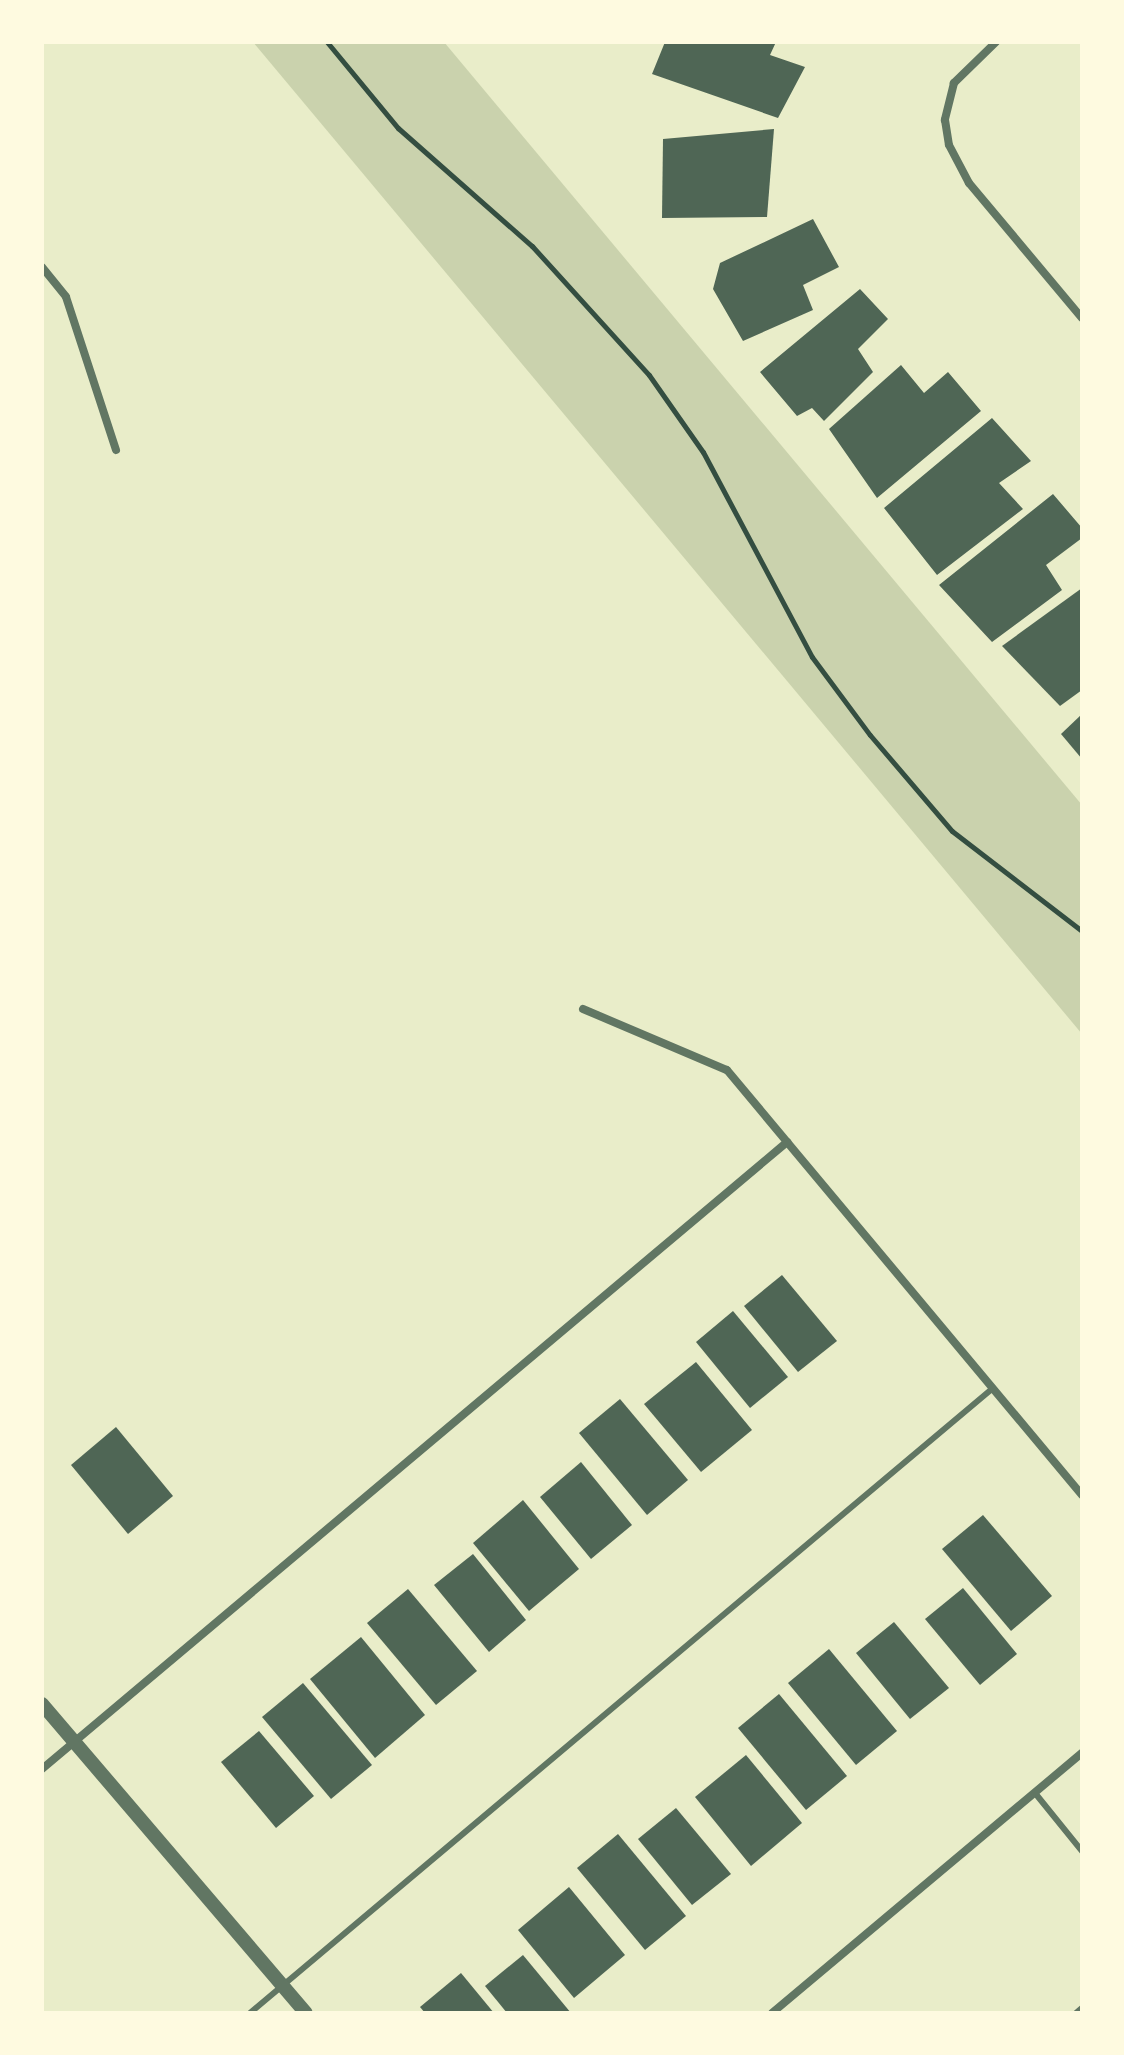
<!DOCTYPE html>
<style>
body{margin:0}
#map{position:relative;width:1124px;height:2055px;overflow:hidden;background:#e9edc9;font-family:Figtree,sans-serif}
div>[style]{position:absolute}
.green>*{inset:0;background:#cad2ad}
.building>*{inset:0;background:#4f6655}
.path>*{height:5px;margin:-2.5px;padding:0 2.5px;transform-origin:2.5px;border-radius:2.5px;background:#344e41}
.service>*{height:6px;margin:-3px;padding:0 3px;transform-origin:3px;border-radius:3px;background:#617663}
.minor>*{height:8px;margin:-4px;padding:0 4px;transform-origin:4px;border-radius:4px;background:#617663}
.tertiary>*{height:14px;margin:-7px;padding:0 7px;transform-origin:7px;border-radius:7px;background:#617663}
span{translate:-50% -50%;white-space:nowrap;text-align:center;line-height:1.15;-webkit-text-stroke:6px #fefae0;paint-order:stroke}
.frame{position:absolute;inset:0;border:44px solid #fefae0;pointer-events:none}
</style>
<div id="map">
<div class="green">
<i style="clip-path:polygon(253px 42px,444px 42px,1082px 805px,1082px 1034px)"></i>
</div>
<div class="building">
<i style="clip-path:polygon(665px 42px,776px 42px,770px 55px,805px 67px,778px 118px,652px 74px)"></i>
<i style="clip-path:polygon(774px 129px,767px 217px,662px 218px,663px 139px)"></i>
<i style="clip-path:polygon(813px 219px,839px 267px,803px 285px,813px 310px,743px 341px,713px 289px,720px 263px)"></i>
<i style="clip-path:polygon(860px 289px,888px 319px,858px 349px,873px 372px,824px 421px,812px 408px,797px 416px,760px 372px)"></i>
<i style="clip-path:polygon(901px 365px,924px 393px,948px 372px,981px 411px,877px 498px,829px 429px)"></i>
<i style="clip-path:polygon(992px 418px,1031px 461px,999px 483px,1023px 509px,937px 575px,884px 508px)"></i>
<i style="clip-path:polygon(1053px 494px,1082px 528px,1082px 538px,1046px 565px,1062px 590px,992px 642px,939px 585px)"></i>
<i style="clip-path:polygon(1082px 588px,1082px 690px,1060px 706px,1002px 646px)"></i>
<i style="clip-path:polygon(1082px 714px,1082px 759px,1061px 734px)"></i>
<i style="clip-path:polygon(782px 1275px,837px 1341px,798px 1372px,744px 1306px)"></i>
<i style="clip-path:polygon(733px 1311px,788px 1377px,750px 1408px,696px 1342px)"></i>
<i style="clip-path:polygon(696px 1362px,752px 1430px,701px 1472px,644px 1404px)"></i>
<i style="clip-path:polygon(620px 1399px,688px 1480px,647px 1515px,579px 1433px)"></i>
<i style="clip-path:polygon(116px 1427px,173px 1496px,128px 1534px,71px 1465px)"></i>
<i style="clip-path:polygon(581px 1462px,632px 1525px,591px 1559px,540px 1497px)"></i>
<i style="clip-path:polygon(523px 1500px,579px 1569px,529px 1611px,473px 1543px)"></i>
<i style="clip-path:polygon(983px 1515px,1052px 1596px,1011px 1631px,942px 1549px)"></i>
<i style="clip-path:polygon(473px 1554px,526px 1620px,489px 1652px,434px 1585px)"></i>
<i style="clip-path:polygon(963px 1588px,1017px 1654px,980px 1685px,925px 1619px)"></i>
<i style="clip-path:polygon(408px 1589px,477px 1671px,436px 1705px,367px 1623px)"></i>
<i style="clip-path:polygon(894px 1622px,949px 1688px,910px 1719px,856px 1653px)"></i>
<i style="clip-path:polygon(361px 1637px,425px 1715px,375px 1758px,310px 1679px)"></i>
<i style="clip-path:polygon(829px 1649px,897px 1731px,856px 1765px,788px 1683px)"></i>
<i style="clip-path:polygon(303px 1683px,372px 1765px,331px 1799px,262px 1717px)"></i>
<i style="clip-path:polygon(779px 1694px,847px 1776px,806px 1810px,738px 1728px)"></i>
<i style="clip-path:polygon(259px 1731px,314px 1796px,276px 1828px,221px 1762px)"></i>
<i style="clip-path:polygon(746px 1755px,802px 1823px,751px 1866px,695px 1797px)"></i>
<i style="clip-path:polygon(676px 1808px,731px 1874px,692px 1905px,638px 1839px)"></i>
<i style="clip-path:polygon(618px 1834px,686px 1916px,645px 1950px,577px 1868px)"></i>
<i style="clip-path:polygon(569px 1887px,625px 1955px,574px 1998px,518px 1930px)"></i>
<i style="clip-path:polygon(523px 1955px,571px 2013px,507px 2013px,485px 1986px)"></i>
<i style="clip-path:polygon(461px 1973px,494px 2013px,425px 2013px,420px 2007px)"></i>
</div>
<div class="path">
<i style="left:327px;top:42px;width:112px;rotate:50.5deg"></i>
<i style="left:398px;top:128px;width:179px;rotate:41.4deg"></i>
<i style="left:532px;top:246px;width:174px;rotate:47.8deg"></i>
<i style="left:649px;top:375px;width:94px;rotate:55deg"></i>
<i style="left:703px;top:452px;width:232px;rotate:62deg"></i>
<i style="left:812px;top:657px;width:97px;rotate:53.4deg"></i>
<i style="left:870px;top:735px;width:126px;rotate:49.5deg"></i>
<i style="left:952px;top:831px;width:164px;rotate:37.6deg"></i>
</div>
<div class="service">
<i style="left:1035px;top:1793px;width:75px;rotate:51deg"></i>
<i style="left:250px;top:2013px;width:971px;rotate:-40.07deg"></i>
<i style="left:1076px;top:2013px;width:8px;rotate:-40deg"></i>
</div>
<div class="minor">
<i style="left:996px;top:42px;width:59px;rotate:135.7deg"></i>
<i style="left:954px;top:83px;width:38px;rotate:104deg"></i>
<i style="left:945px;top:120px;width:25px;rotate:81deg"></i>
<i style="left:949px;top:145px;width:43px;rotate:62.2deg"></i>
<i style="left:969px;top:183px;width:176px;rotate:50.1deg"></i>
<i style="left:42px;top:267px;width:38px;rotate:51deg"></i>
<i style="left:66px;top:297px;width:161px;rotate:71.9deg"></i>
<i style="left:583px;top:1009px;width:156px;rotate:23deg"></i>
<i style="left:727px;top:1070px;width:554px;rotate:50.13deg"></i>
<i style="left:42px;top:1769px;width:974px;rotate:-40.08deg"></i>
<i style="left:772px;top:2013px;width:405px;rotate:-40deg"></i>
</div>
<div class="tertiary">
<i style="left:42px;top:1704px;width:406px;rotate:49.5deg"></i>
</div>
<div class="frame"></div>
</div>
